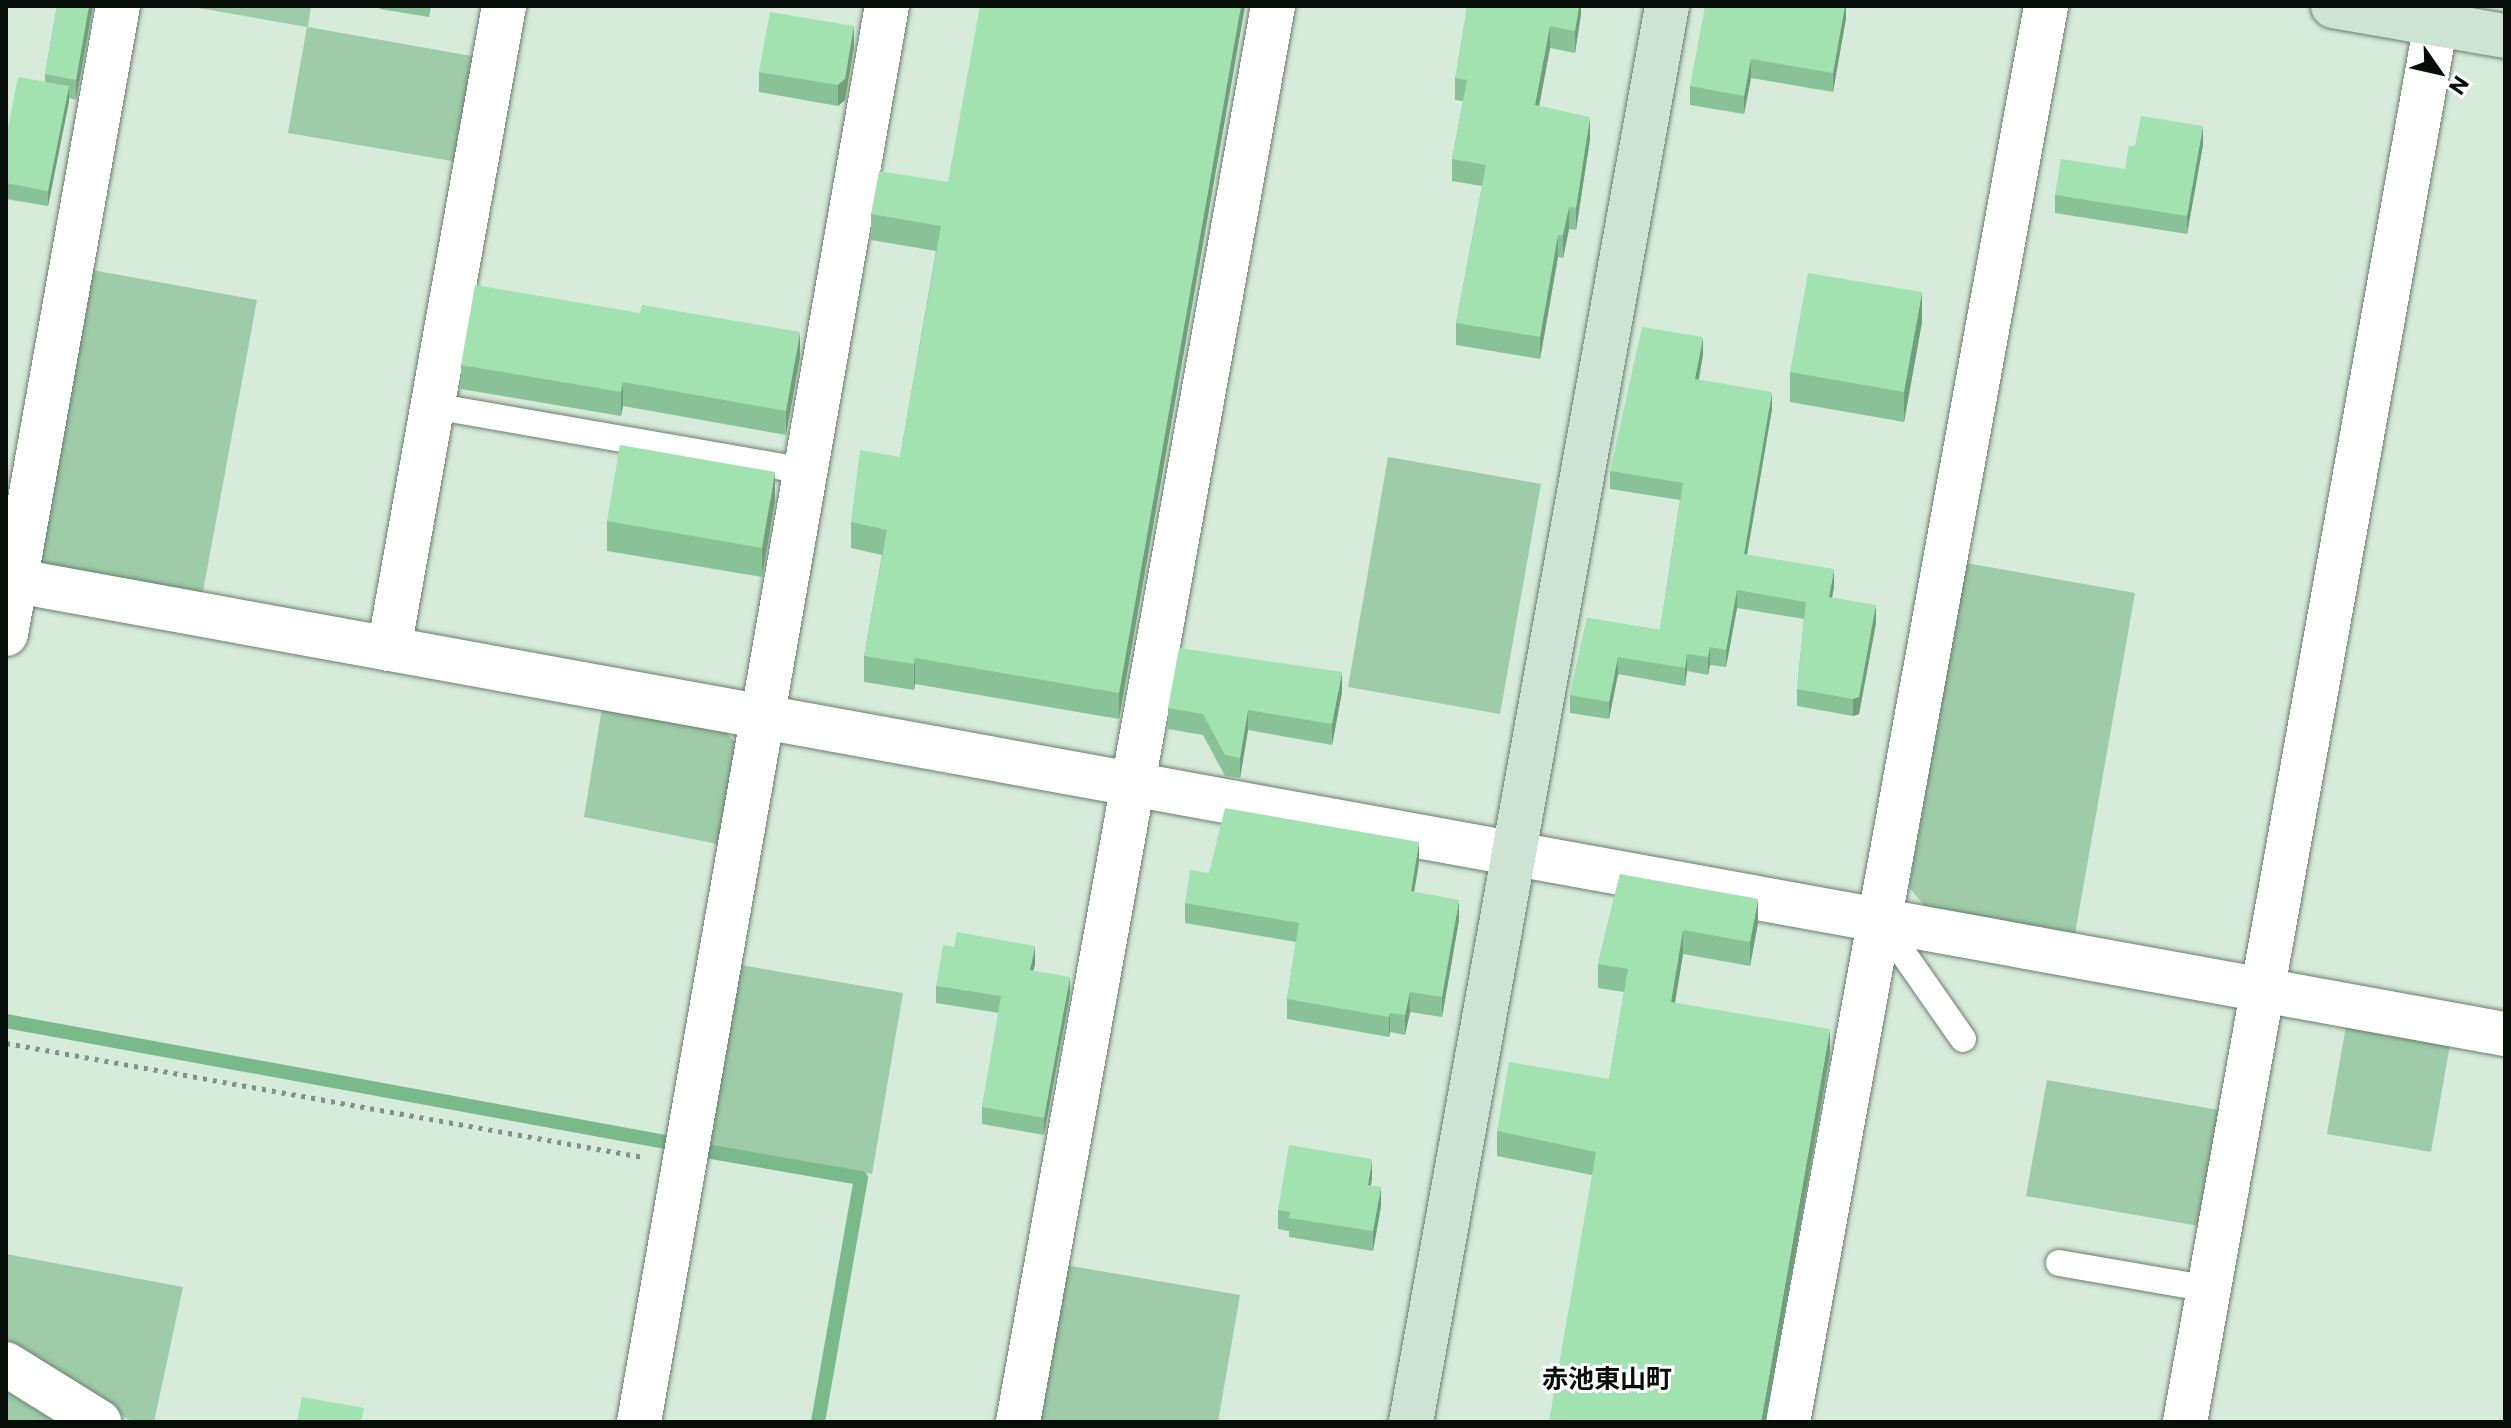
<!DOCTYPE html>
<meta charset="utf-8">
<style>
body{margin:0}
#map{position:relative;width:2511px;height:1428px;overflow:hidden;background:#d6ebda;font-family:Commissioner,"Noto Sans JP",sans-serif}
div>[style]{position:absolute}
.green>*{inset:0;background:#9ecca8}
.stream>*{height:14px;margin:-7px;padding:0 7px;transform-origin:7px;border-radius:7px;background:#7aba8a}
.path>*{height:5px;margin-top:-2.5px;transform-origin:0;background:repeating-linear-gradient(90deg,#839286 0 4px,transparent 0 10px)}
.roads{filter:drop-shadow(0 0 2px #6a7d6e) drop-shadow(0 0 2px #6a7d6e)}
.lane>*{height:26px;margin:-13px;padding:0 13px;transform-origin:13px;border-radius:13px;background:#fff}
.street>*{height:44px;margin:-22px;padding:0 22px;transform-origin:22px;border-radius:22px;background:#fff}
.secondary>*{height:44px;margin:-22px;padding:0 22px;transform-origin:22px;border-radius:22px;background:#cde3d3}
.wall>*{inset:0;background:#8ac297}
.shaded-wall>*{inset:0;background:#719e7b}
.building>*{inset:0;background:#a1e2b0}
span{translate:-50% -50%;white-space:nowrap;text-align:center;line-height:1.15;-webkit-text-stroke:6px #fff;paint-order:stroke}
.quarter-label{font-size:26px;color:#070e09;font-weight:700}
.frame{position:absolute;inset:0;border:8px solid #070e09;pointer-events:none}
.north{position:absolute;left:2399px;top:32px;width:80px;height:80px;-webkit-text-stroke:6px #fff;paint-order:stroke;rotate:124deg;font-size:22px;font-weight:700;line-height:32px;text-align:center;color:#070e09}
.north::after{content:'';display:block;margin:auto;width:28px;height:36px;background:#070e09;clip-path:polygon(50% 0,100% 100%,50% 72%,0 100%)}
</style>
<div id="map">
<div class="green">
<i style="clip-path:polygon(187px 6px,311px 6px,308px 27px,477px 57px,458px 162px,288px 133px,307px 27px)"></i>
<i style="clip-path:polygon(92px 270px,257px 300px,201px 602px,55px 578px,39px 557px)"></i>
<i style="clip-path:polygon(1388px 457px,1541px 484px,1500px 714px,1348px 687px)"></i>
<i style="clip-path:polygon(1966px 563px,2135px 593px,2075px 934px,1926px 908px,1909px 887px)"></i>
<i style="clip-path:polygon(602px 708px,725px 731px,745px 753px,727px 846px,584px 817px)"></i>
<i style="clip-path:polygon(735px 964px,903px 993px,872px 1174px,703px 1144px)"></i>
<i style="clip-path:polygon(2347px 1020px,2451px 1039px,2431px 1152px,2327px 1134px)"></i>
<i style="clip-path:polygon(2047px 1080px,2219px 1110px,2199px 1226px,2026px 1196px)"></i>
<i style="clip-path:polygon(6px 1254px,183px 1287px,154px 1422px,133px 1422px,6px 1348px)"></i>
<i style="clip-path:polygon(1065px 1265px,1240px 1295px,1218px 1422px,1038px 1422px)"></i>
<i style="clip-path:polygon(6px 1391px,56px 1422px,6px 1422px)"></i>
</div>
<div class="stream">
<i style="left:6px;top:1021px;width:671px;rotate:10.39deg"></i>
<i style="left:706px;top:1151px;width:157px;rotate:9.9deg"></i>
<i style="left:861px;top:1178px;width:248px;rotate:100deg"></i>
</div>
<div class="path">
<i style="left:6px;top:1043px;width:647px;rotate:10.15deg"></i>
</div>
<div class="roads">
<div class="lane">
<i style="left:433px;top:406px;width:379px;rotate:9.9deg"></i>
<i style="left:1880px;top:920px;width:145px;rotate:55.1deg"></i>
<i style="left:2059px;top:1263px;width:152px;rotate:9.8deg"></i>
</div>
<div class="street">
<i style="left:6px;top:579px;width:2540px;rotate:10.32deg"></i>
<i style="left:6px;top:634px;width:638px;rotate:-79.89deg"></i>
<i style="left:389px;top:649px;width:653px;rotate:-79.86deg"></i>
<i style="left:6px;top:1364px;width:110px;rotate:31.9deg"></i>
<i style="left:639px;top:1422px;width:1438px;rotate:-80.07deg"></i>
<i style="left:1018px;top:1422px;width:1439px;rotate:-79.79deg"></i>
<i style="left:1788px;top:1422px;width:1439px;rotate:-79.67deg"></i>
<i style="left:2185px;top:1422px;width:1439px;rotate:-79.83deg"></i>
</div>
<div class="secondary">
<i style="left:2333px;top:6px;width:175px;rotate:9.9deg"></i>
<i style="left:1411px;top:1422px;width:1439px;rotate:-79.75deg"></i>
</div>
</div>
<div class="wall">
<i style="clip-path:polygon(57px 6px,93px 6px,76px 100px,69px 98px,48px 206px,6px 199px,6px 138px,45px 82px,45px 74px)"></i>
<i style="clip-path:polygon(380px 6px,431px 6px,429px 17px,380px 9px)"></i>
<i style="clip-path:polygon(1245px 6px,1119px 719px,915px 684px,914px 690px,864px 682px,864px 656px,882px 555px,851px 548px,851px 522px,900px 457px,936px 251px,871px 240px,871px 214px,948px 182px)"></i>
<i style="clip-path:polygon(1581px 6px,1581px 14px,1575px 53px,1550px 48px,1539px 106px,1590px 139px,1576px 230px,1569px 229px,1563px 258px,1558px 257px,1540px 359px,1456px 345px,1456px 323px,1482px 186px,1452px 181px,1452px 159px,1463px 101px,1455px 100px,1455px 78px)"></i>
<i style="clip-path:polygon(1846px 6px,1846px 18px,1833px 92px,1751px 78px,1744px 114px,1690px 105px,1690px 86px)"></i>
<i style="clip-path:polygon(854px 47px,845px 100px,838px 106px,759px 92px,759px 72px)"></i>
<i style="clip-path:polygon(2203px 145px,2187px 234px,2055px 213px,2055px 195px,2125px 169px,2135px 146px)"></i>
<i style="clip-path:polygon(1922px 322px,1904px 422px,1790px 402px,1790px 372px)"></i>
<i style="clip-path:polygon(1703px 355px,1699px 380px,1772px 409px,1747px 555px,1834px 587px,1832px 597px,1876px 623px,1859px 714px,1853px 716px,1797px 706px,1797px 689px,1804px 619px,1737px 608px,1726px 667px,1710px 665px,1708px 675px,1687px 671px,1685px 686px,1618px 674px,1609px 719px,1570px 713px,1570px 695px,1587px 618px,1660px 630px,1680px 500px,1610px 489px,1610px 471px)"></i>
<i style="clip-path:polygon(800px 357px,786px 435px,623px 406px,621px 416px,461px 389px,461px 365px)"></i>
<i style="clip-path:polygon(775px 501px,762px 577px,607px 551px,607px 521px)"></i>
<i style="clip-path:polygon(1342px 692px,1332px 745px,1248px 730px,1240px 778px,1225px 776px,1203px 735px,1168px 729px,1168px 708px)"></i>
<i style="clip-path:polygon(1419px 862px,1414px 892px,1459px 920px,1442px 1017px,1410px 1012px,1405px 1035px,1390px 1032px,1389px 1037px,1287px 1019px,1287px 999px,1296px 942px,1185px 923px,1185px 903px,1209px 873px)"></i>
<i style="clip-path:polygon(1620px 874px,1758px 923px,1750px 966px,1683px 954px,1675px 1003px,1830px 1054px,1592px 1175px,1497px 1156px,1497px 1131px,1609px 1079px,1624px 992px,1598px 988px,1598px 964px)"></i>
<i style="clip-path:polygon(1035px 964px,1033px 971px,1070px 994px,1044px 1135px,982px 1124px,982px 1107px,999px 1013px,936px 1003px,936px 986px)"></i>
<i style="clip-path:polygon(1372px 1178px,1371px 1185px,1381px 1206px,1373px 1251px,1289px 1237px,1289px 1231px,1278px 1229px,1278px 1210px)"></i>
</div>
<div class="shaded-wall">
<i style="clip-path:polygon(89px 6px,93px 6px,76px 100px,76px 80px)"></i>
<i style="clip-path:polygon(1241px 6px,1245px 6px,1119px 719px,1119px 693px)"></i>
<i style="clip-path:polygon(1579px 6px,1581px 6px,1581px 14px,1575px 53px,1575px 31px)"></i>
<i style="clip-path:polygon(1845px 6px,1846px 6px,1846px 18px,1833px 92px,1833px 73px)"></i>
<i style="clip-path:polygon(854px 26px,854px 47px,845px 100px,838px 106px,838px 85px)"></i>
<i style="clip-path:polygon(1550px 26px,1550px 48px,1535px 128px,1535px 105px)"></i>
<i style="clip-path:polygon(1751px 59px,1751px 78px,1744px 114px,1744px 96px)"></i>
<i style="clip-path:polygon(69px 86px,69px 102px,48px 206px,48px 191px)"></i>
<i style="clip-path:polygon(1590px 117px,1590px 139px,1576px 230px,1576px 208px)"></i>
<i style="clip-path:polygon(2203px 126px,2203px 145px,2187px 234px,2187px 216px)"></i>
<i style="clip-path:polygon(1569px 207px,1569px 229px,1563px 258px,1563px 235px)"></i>
<i style="clip-path:polygon(1558px 235px,1558px 257px,1540px 359px,1540px 337px)"></i>
<i style="clip-path:polygon(1922px 292px,1922px 322px,1904px 422px,1904px 392px)"></i>
<i style="clip-path:polygon(800px 332px,800px 357px,786px 435px,786px 411px)"></i>
<i style="clip-path:polygon(1703px 337px,1703px 355px,1695px 397px,1695px 379px)"></i>
<i style="clip-path:polygon(623px 382px,623px 406px,621px 416px,621px 392px)"></i>
<i style="clip-path:polygon(1772px 392px,1772px 409px,1744px 572px,1744px 554px)"></i>
<i style="clip-path:polygon(775px 472px,775px 501px,762px 577px,762px 548px)"></i>
<i style="clip-path:polygon(1834px 569px,1834px 587px,1829px 614px,1829px 597px)"></i>
<i style="clip-path:polygon(1737px 590px,1737px 608px,1726px 667px,1726px 650px)"></i>
<i style="clip-path:polygon(1876px 605px,1876px 623px,1859px 714px,1853px 716px,1853px 699px)"></i>
<i style="clip-path:polygon(1710px 647px,1710px 665px,1708px 675px,1708px 657px)"></i>
<i style="clip-path:polygon(1687px 654px,1687px 671px,1685px 686px,1685px 668px)"></i>
<i style="clip-path:polygon(1618px 657px,1618px 674px,1609px 719px,1609px 702px)"></i>
<i style="clip-path:polygon(915px 658px,915px 684px,914px 690px,914px 664px)"></i>
<i style="clip-path:polygon(1342px 672px,1342px 692px,1332px 745px,1332px 724px)"></i>
<i style="clip-path:polygon(1248px 710px,1248px 730px,1240px 778px,1240px 758px)"></i>
<i style="clip-path:polygon(1419px 842px,1419px 862px,1411px 911px,1411px 891px)"></i>
<i style="clip-path:polygon(1758px 899px,1758px 923px,1750px 966px,1750px 942px)"></i>
<i style="clip-path:polygon(1459px 900px,1459px 920px,1442px 1017px,1442px 997px)"></i>
<i style="clip-path:polygon(1683px 930px,1683px 954px,1671px 1026px,1671px 1002px)"></i>
<i style="clip-path:polygon(1035px 946px,1035px 964px,1030px 987px,1030px 970px)"></i>
<i style="clip-path:polygon(1070px 977px,1070px 994px,1044px 1135px,1044px 1118px)"></i>
<i style="clip-path:polygon(1410px 992px,1410px 1012px,1405px 1035px,1405px 1015px)"></i>
<i style="clip-path:polygon(1390px 1013px,1390px 1032px,1389px 1037px,1389px 1017px)"></i>
<i style="clip-path:polygon(1830px 1029px,1830px 1054px,1766px 1422px,1761px 1422px)"></i>
<i style="clip-path:polygon(1372px 1159px,1372px 1178px,1368px 1204px,1368px 1185px)"></i>
<i style="clip-path:polygon(1381px 1187px,1381px 1206px,1373px 1251px,1373px 1231px)"></i>
</div>
<div class="building">
<i style="clip-path:polygon(57px 6px,89px 6px,76px 80px,45px 74px)"></i>
<i style="clip-path:polygon(980px 6px,1241px 6px,1119px 693px,915px 658px,914px 664px,864px 656px,887px 530px,851px 522px,860px 450px,900px 457px,941px 226px,871px 214px,879px 171px,948px 182px)"></i>
<i style="clip-path:polygon(1467px 6px,1579px 6px,1575px 31px,1550px 26px,1535px 105px,1590px 117px,1576px 208px,1569px 207px,1563px 235px,1558px 235px,1540px 337px,1456px 323px,1486px 165px,1452px 159px,1467px 80px,1455px 78px)"></i>
<i style="clip-path:polygon(1705px 6px,1845px 6px,1833px 73px,1751px 59px,1744px 96px,1690px 86px)"></i>
<i style="clip-path:polygon(770px 12px,854px 26px,845px 79px,838px 85px,759px 72px)"></i>
<i style="clip-path:polygon(18px 77px,69px 86px,48px 191px,6px 183px,6px 138px)"></i>
<i style="clip-path:polygon(2141px 116px,2203px 126px,2187px 216px,2055px 195px,2061px 159px,2125px 169px,2129px 146px,2135px 146px)"></i>
<i style="clip-path:polygon(1808px 273px,1922px 292px,1904px 392px,1790px 372px)"></i>
<i style="clip-path:polygon(475px 285px,640px 313px,642px 305px,800px 332px,786px 411px,623px 382px,621px 392px,461px 365px)"></i>
<i style="clip-path:polygon(1642px 327px,1703px 337px,1695px 379px,1772px 392px,1744px 554px,1834px 569px,1829px 597px,1876px 605px,1859px 697px,1853px 699px,1797px 689px,1806px 602px,1737px 590px,1726px 650px,1710px 647px,1708px 657px,1687px 654px,1685px 668px,1618px 657px,1609px 702px,1570px 695px,1587px 618px,1660px 630px,1683px 483px,1610px 471px)"></i>
<i style="clip-path:polygon(620px 445px,775px 472px,762px 548px,607px 521px)"></i>
<i style="clip-path:polygon(1179px 648px,1342px 672px,1332px 724px,1248px 710px,1240px 758px,1225px 755px,1203px 714px,1168px 708px)"></i>
<i style="clip-path:polygon(1225px 808px,1419px 842px,1411px 891px,1459px 900px,1442px 997px,1410px 992px,1405px 1015px,1390px 1013px,1389px 1017px,1287px 999px,1299px 923px,1185px 903px,1190px 870px,1209px 873px)"></i>
<i style="clip-path:polygon(1620px 874px,1758px 899px,1750px 942px,1683px 930px,1671px 1002px,1830px 1029px,1761px 1422px,1549px 1422px,1596px 1152px,1497px 1131px,1509px 1062px,1609px 1079px,1628px 969px,1598px 964px)"></i>
<i style="clip-path:polygon(957px 932px,1035px 946px,1030px 970px,1070px 977px,1044px 1118px,982px 1107px,1001px 996px,936px 986px,943px 945px,954px 947px)"></i>
<i style="clip-path:polygon(1289px 1145px,1372px 1159px,1368px 1185px,1381px 1187px,1373px 1231px,1289px 1218px,1290px 1212px,1278px 1210px)"></i>
<i style="clip-path:polygon(302px 1397px,364px 1408px,361px 1422px,290px 1422px,290px 1420px,297px 1421px)"></i>
</div>
<div class="quarter-label">
<span style="left:1607px;top:1378px">赤池東山町</span>
</div>
<div class="frame"></div>
<div class="north">N</div>
</div>
